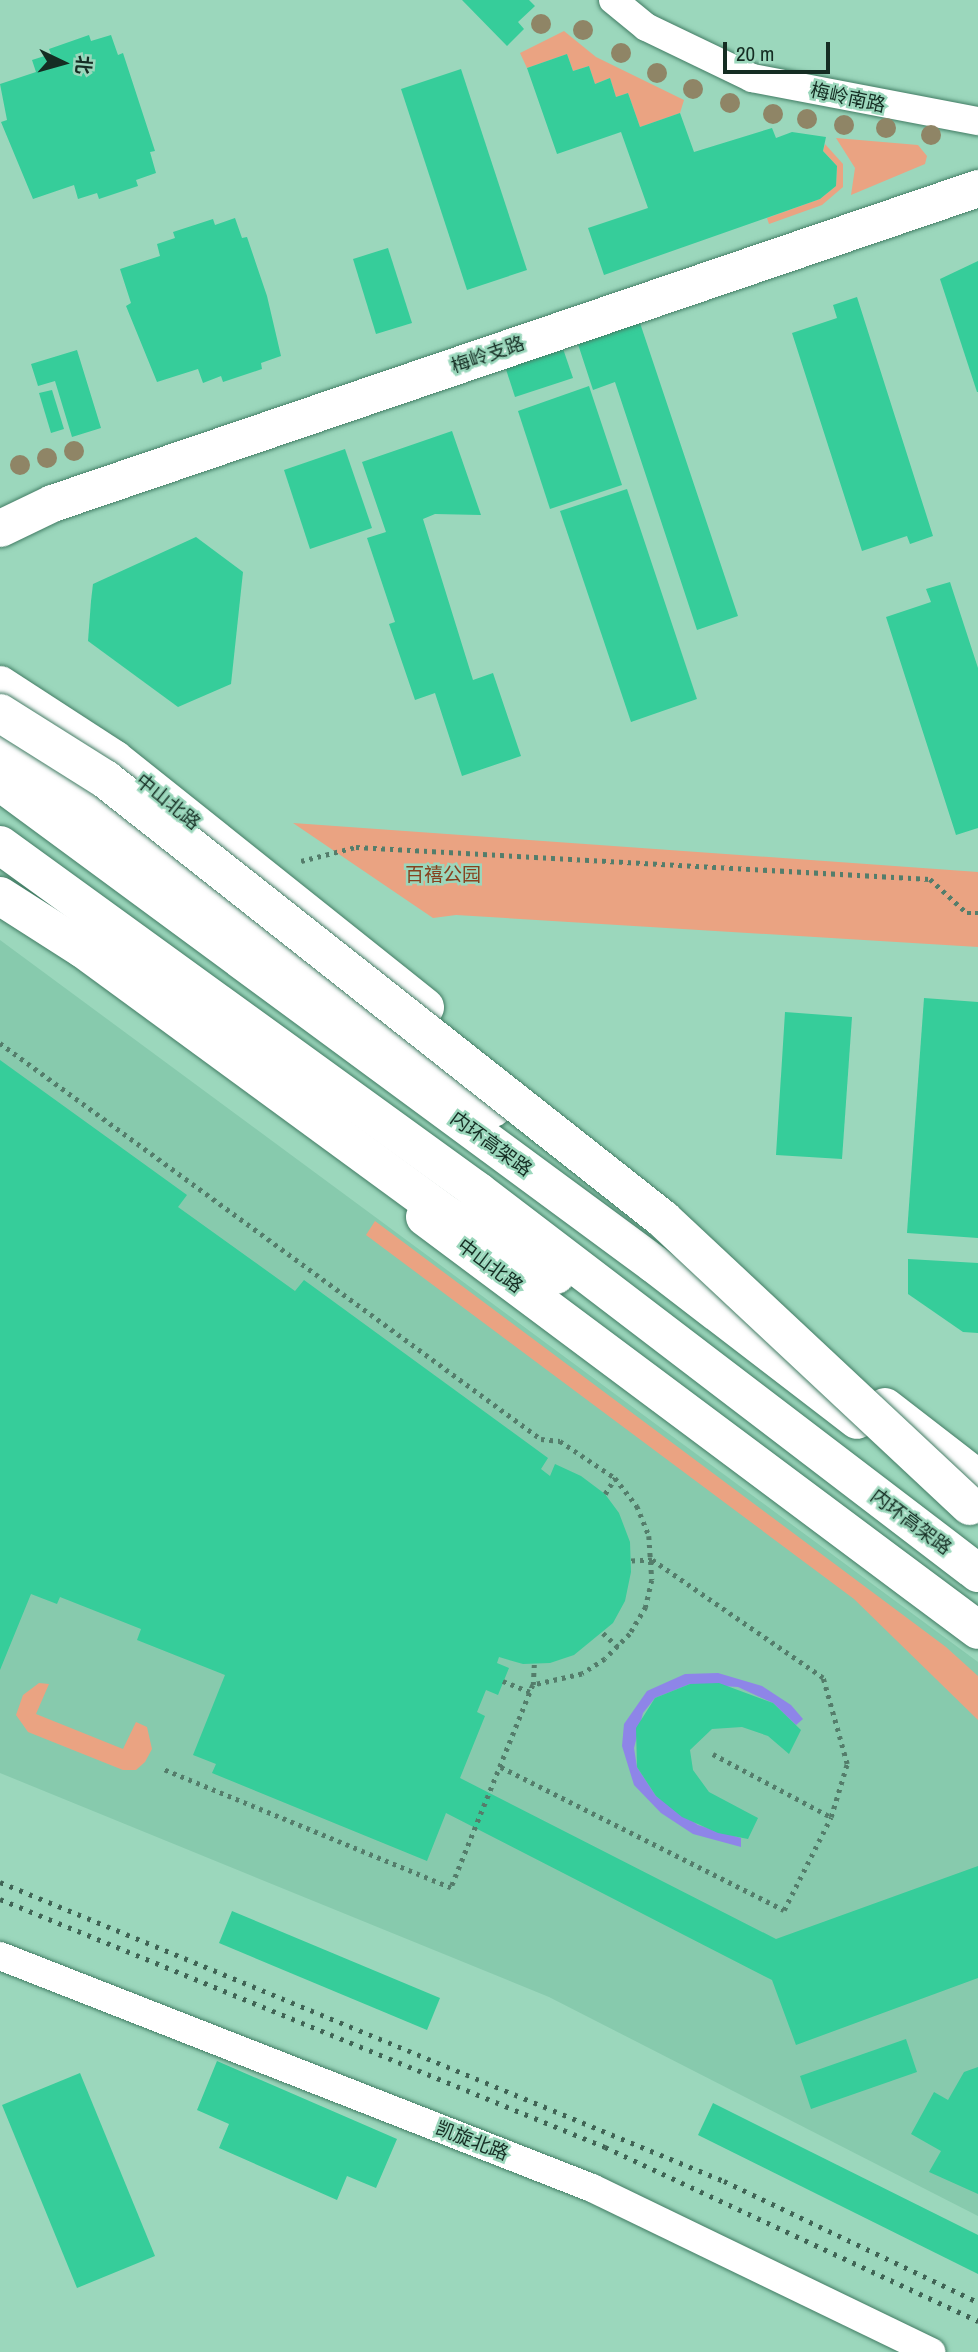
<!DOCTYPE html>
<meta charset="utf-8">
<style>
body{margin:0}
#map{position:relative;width:978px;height:2352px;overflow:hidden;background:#9bd7bc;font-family:"Archivo Narrow","Noto Sans SC",sans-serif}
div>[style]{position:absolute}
.built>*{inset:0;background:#87caad}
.green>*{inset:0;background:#eaa382}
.water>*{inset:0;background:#8e85e8}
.building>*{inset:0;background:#36cd9a}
.path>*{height:4.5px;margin-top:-2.25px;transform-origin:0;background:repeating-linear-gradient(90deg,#547d6b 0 3.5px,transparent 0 8.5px)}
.roads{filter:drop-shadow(0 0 2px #427c64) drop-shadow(0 0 2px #427c64)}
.minor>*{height:28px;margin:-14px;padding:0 14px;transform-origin:14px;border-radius:14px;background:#fff}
.tertiary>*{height:37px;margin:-18.5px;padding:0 18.5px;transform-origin:18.5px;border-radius:18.5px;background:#fff}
.primary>*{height:38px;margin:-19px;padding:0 19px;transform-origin:19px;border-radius:19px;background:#fff}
.trunk>*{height:38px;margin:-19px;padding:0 19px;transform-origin:19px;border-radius:19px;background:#fff}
.rail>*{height:5px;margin-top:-2.5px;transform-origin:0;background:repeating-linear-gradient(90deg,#406455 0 3.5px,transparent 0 10.5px)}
.bridges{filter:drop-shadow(0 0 2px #427c64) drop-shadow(0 0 2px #427c64)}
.trunk-bridge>*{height:38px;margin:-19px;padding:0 19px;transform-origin:19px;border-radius:19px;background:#fff}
.trees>*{width:20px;height:20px;margin:-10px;border-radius:50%;background:#8f8566}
span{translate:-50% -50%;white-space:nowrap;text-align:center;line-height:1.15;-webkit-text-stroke:5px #9bd7bc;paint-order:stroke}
.street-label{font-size:19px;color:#152d23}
.park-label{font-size:19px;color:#86421f}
.north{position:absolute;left:28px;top:28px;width:70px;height:70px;-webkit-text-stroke:5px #9bd7bc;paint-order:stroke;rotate:95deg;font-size:19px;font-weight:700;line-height:28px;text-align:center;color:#152d23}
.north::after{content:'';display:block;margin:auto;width:24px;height:32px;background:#152d23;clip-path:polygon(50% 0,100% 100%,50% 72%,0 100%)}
.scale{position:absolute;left:723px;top:42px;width:107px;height:32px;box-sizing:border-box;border:4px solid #152d23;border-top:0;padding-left:9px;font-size:21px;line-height:24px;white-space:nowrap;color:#152d23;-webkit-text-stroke:5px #9bd7bc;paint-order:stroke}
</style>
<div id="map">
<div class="built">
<i style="clip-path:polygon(0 940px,978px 1662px,978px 2216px,549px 1997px,0 1773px)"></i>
</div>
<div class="green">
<i style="clip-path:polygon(564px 31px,596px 57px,684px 100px,680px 113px,640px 127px,628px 93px,616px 97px,610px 78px,595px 84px,589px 66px,573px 71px,567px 54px,527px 68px,520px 53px)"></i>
<i style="clip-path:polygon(836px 138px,918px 145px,927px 156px,925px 164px,851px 195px,855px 168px)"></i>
<i style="clip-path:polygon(825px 144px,843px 164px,843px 187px,822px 205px,769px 224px,767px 218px,820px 199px,836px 186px,837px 166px,823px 151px)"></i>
<i style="clip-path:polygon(293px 823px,978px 872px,978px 947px,456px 915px,433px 918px)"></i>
<i style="clip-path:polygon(375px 1221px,946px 1647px,978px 1676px,978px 1720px,854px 1599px,366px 1235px)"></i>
<i style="clip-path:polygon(39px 1683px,49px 1684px,36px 1714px,123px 1749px,136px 1722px,147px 1727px,152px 1749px,145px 1762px,136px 1770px,123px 1770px,28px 1732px,16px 1715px,23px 1695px)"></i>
</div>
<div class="water">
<i style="clip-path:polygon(718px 1673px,762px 1686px,791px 1705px,803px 1719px,796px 1725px,773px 1703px,738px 1687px,690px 1684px,655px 1698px,643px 1713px,634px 1748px,637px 1767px,656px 1796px,698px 1825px,741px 1838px,741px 1847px,693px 1834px,661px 1813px,634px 1785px,622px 1746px,624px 1724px,647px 1691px,685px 1674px)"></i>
</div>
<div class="building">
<i style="clip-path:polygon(462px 0,529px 0,535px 6px,518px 22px,524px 29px,507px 46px)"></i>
<i style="clip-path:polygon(89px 35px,91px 41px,111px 35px,118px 55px,123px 53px,155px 151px,150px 152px,156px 173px,136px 180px,138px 186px,99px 199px,97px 193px,78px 199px,74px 185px,33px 199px,1px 122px,7px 120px,0 84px,36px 72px,32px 60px,51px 54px,49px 49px)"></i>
<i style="clip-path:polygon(567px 54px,573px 71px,589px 66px,595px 84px,610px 78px,616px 97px,628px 93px,640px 127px,680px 113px,694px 152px,772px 128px,776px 138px,792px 132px,826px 137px,823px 151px,837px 166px,836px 186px,820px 199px,604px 275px,588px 228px,648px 208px,621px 132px,557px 154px,527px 68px)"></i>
<i style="clip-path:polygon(461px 69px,527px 270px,467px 290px,401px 89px)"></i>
<i style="clip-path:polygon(235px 218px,242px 238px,247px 237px,267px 296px,281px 356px,261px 363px,262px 369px,223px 382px,221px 376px,203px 383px,198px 369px,157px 382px,126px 306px,131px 303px,120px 269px,160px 256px,157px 244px,175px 238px,173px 232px,213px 219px,215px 225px)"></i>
<i style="clip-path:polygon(388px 248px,412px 323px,376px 334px,353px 259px)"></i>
<i style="clip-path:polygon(978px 261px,978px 392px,977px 392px,940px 279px)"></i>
<i style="clip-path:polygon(857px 297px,933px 536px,910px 544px,907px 536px,862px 551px,792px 333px,837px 318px,833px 305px)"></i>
<i style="clip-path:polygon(637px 314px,738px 616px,697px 630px,615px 382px,593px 390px,575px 335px)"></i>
<i style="clip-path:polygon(558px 334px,573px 378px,515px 397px,501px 354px)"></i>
<i style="clip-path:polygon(77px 350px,101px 428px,72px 437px,55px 381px,38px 386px,31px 364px)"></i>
<i style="clip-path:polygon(589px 386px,622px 485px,550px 509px,518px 411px)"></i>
<i style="clip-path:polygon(52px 390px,64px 429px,51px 433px,39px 393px)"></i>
<i style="clip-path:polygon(452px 431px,481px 515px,435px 514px,423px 519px,473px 680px,493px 673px,521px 756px,462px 776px,435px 693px,415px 700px,389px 624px,395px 622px,367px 538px,386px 532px,362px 462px)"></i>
<i style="clip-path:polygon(345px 449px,372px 528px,310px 549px,284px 470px)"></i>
<i style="clip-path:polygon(627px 489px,697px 699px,631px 722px,560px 511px)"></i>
<i style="clip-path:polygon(196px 537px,243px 572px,231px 684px,178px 707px,88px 641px,91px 601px,93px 584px)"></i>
<i style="clip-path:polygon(950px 582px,978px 668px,978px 828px,956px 835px,886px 617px,931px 602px,926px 589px)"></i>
<i style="clip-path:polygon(924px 998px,978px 1002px,978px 1238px,907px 1233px)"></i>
<i style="clip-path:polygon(785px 1012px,852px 1017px,842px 1159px,776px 1155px)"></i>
<i style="clip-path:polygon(0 1060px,187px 1195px,178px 1207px,295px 1291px,304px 1280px,548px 1458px,541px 1469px,550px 1476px,555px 1464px,581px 1476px,605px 1494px,619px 1513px,630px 1542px,631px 1572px,625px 1601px,613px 1623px,574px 1655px,550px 1663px,523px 1664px,499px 1657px,497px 1663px,509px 1668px,498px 1695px,486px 1690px,477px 1712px,485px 1716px,460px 1778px,776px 1939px,978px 1866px,978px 1978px,796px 2045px,772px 1980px,446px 1813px,427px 1861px,212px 1773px,216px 1764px,193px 1755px,225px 1675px,137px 1640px,141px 1629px,60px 1597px,57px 1604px,31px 1594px,0 1670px)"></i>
<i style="clip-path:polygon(908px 1259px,978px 1263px,978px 1333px,963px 1332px,908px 1294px)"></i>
<i style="clip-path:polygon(719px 1683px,773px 1703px,801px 1730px,789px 1754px,768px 1736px,742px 1727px,712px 1729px,690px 1750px,693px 1770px,709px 1792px,758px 1818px,748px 1839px,718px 1833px,682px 1817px,656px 1796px,637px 1767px,636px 1728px,655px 1698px,690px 1684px)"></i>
<i style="clip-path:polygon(232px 1911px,440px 1998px,427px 2030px,219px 1943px)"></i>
<i style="clip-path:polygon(906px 2039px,917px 2072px,811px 2109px,800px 2076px)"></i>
<i style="clip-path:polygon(217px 2061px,397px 2139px,376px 2188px,347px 2176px,337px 2200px,219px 2148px,229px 2124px,197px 2110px)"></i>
<i style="clip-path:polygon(978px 2067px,978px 2194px,929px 2172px,941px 2151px,911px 2134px,934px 2092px,948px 2100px,964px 2072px)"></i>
<i style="clip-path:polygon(80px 2073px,155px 2256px,77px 2288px,2px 2105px)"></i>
<i style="clip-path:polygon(713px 2103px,978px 2235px,978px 2274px,698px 2135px)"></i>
</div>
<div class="path">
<i style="left:301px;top:861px;width:57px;rotate:-14.3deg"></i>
<i style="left:356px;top:847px;width:575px;rotate:3.19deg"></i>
<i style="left:930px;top:879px;width:50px;rotate:42.6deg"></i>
<i style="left:967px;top:913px;width:11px"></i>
<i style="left:0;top:1043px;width:670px;rotate:36.2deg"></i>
<i style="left:541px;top:1439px;width:19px;rotate:6deg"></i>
<i style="left:560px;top:1441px;width:66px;rotate:33.9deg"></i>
<i style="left:615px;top:1478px;width:36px;rotate:52deg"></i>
<i style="left:637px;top:1506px;width:32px;rotate:68deg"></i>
<i style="left:649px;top:1536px;width:44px;rotate:86.1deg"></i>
<i style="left:652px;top:1580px;width:28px;rotate:103deg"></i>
<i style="left:646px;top:1607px;width:31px;rotate:121deg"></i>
<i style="left:630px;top:1634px;width:35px;rotate:135deg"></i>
<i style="left:605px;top:1659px;width:27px;rotate:147deg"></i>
<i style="left:582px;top:1674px;width:50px;rotate:167.3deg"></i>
<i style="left:533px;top:1685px;width:219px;rotate:112deg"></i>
<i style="left:451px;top:1888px;width:313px;rotate:-157.6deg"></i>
<i style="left:605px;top:1494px;width:19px;rotate:-58deg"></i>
<i style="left:603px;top:1633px;width:21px;rotate:43deg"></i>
<i style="left:503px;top:1681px;width:29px;rotate:22deg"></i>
<i style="left:533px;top:1685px;width:22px;rotate:-87deg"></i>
<i style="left:713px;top:1754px;width:134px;rotate:28.1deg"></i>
<i style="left:501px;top:1767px;width:317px;rotate:26.8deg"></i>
<i style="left:784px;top:1910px;width:104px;rotate:-63.2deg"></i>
<i style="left:831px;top:1817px;width:55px;rotate:-73.2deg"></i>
<i style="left:847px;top:1764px;width:89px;rotate:-105.6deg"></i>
<i style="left:823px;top:1678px;width:208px;rotate:-145.4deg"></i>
<i style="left:652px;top:1560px;width:21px;rotate:177deg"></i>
</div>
<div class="roads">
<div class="minor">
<i style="left:613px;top:0;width:43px;rotate:39.3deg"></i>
<i style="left:646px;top:27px;width:118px;rotate:25.7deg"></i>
<i style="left:752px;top:78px;width:230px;rotate:10.8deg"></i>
<i style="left:0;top:1956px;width:636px;rotate:21.4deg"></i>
<i style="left:592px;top:2188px;width:377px;rotate:25.8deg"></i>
</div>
<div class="tertiary">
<i style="left:0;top:528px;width:58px;rotate:-25.7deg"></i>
<i style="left:52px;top:503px;width:978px;rotate:-18.79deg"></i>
</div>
<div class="primary">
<i style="left:0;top:685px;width:136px;rotate:33deg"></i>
<i style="left:114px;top:759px;width:398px;rotate:38.6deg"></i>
<i style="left:0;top:746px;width:272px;rotate:35.4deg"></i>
<i style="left:222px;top:904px;width:339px;rotate:37deg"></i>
<i style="left:425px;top:1217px;width:690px;rotate:36.75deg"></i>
<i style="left:885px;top:1407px;width:118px;rotate:37.7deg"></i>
</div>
<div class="trunk">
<i style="left:0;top:782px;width:812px;rotate:36.39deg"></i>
<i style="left:654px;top:1264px;width:256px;rotate:37.5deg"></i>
<i style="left:0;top:845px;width:591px;rotate:35.92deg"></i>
<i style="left:479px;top:1192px;width:628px;rotate:37.36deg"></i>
<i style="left:0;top:896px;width:98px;rotate:32.6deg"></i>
<i style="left:83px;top:949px;width:452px;rotate:36.2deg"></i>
<i style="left:448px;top:1216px;width:123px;rotate:28.6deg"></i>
</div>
</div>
<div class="rail">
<i style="left:0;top:1882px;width:783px;rotate:22.44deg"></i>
<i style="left:724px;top:2181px;width:281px;rotate:25.5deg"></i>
<i style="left:0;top:1899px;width:654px;rotate:22.29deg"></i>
<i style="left:605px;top:2147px;width:412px;rotate:25deg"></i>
</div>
<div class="bridges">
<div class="trunk-bridge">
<i style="left:0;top:713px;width:124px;rotate:32.2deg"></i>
<i style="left:105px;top:779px;width:711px;rotate:38.26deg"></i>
<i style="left:663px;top:1219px;width:420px;rotate:43.1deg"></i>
</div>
</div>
<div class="trees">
<i style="left:541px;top:24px"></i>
<i style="left:583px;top:30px"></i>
<i style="left:621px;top:53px"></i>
<i style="left:657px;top:73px"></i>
<i style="left:693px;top:89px"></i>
<i style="left:730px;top:103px"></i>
<i style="left:773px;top:114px"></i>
<i style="left:807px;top:119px"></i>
<i style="left:844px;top:125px"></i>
<i style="left:886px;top:128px"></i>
<i style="left:931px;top:135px"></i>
<i style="left:74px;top:451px"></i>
<i style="left:47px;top:458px"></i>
<i style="left:20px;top:465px"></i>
</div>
<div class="street-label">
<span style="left:848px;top:98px;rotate:12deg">梅岭南路</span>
<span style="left:488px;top:355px;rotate:-19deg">梅岭支路</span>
<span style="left:168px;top:802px;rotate:39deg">中山北路</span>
<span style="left:491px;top:1144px;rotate:36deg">内环高架路</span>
<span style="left:490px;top:1266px;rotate:37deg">中山北路</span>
<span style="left:911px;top:1522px;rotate:37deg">内环高架路</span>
<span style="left:472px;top:2141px;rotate:21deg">凯旋北路</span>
</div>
<div class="park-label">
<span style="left:443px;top:875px">百禧公园</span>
</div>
<div class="north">北</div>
<div class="scale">20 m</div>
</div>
